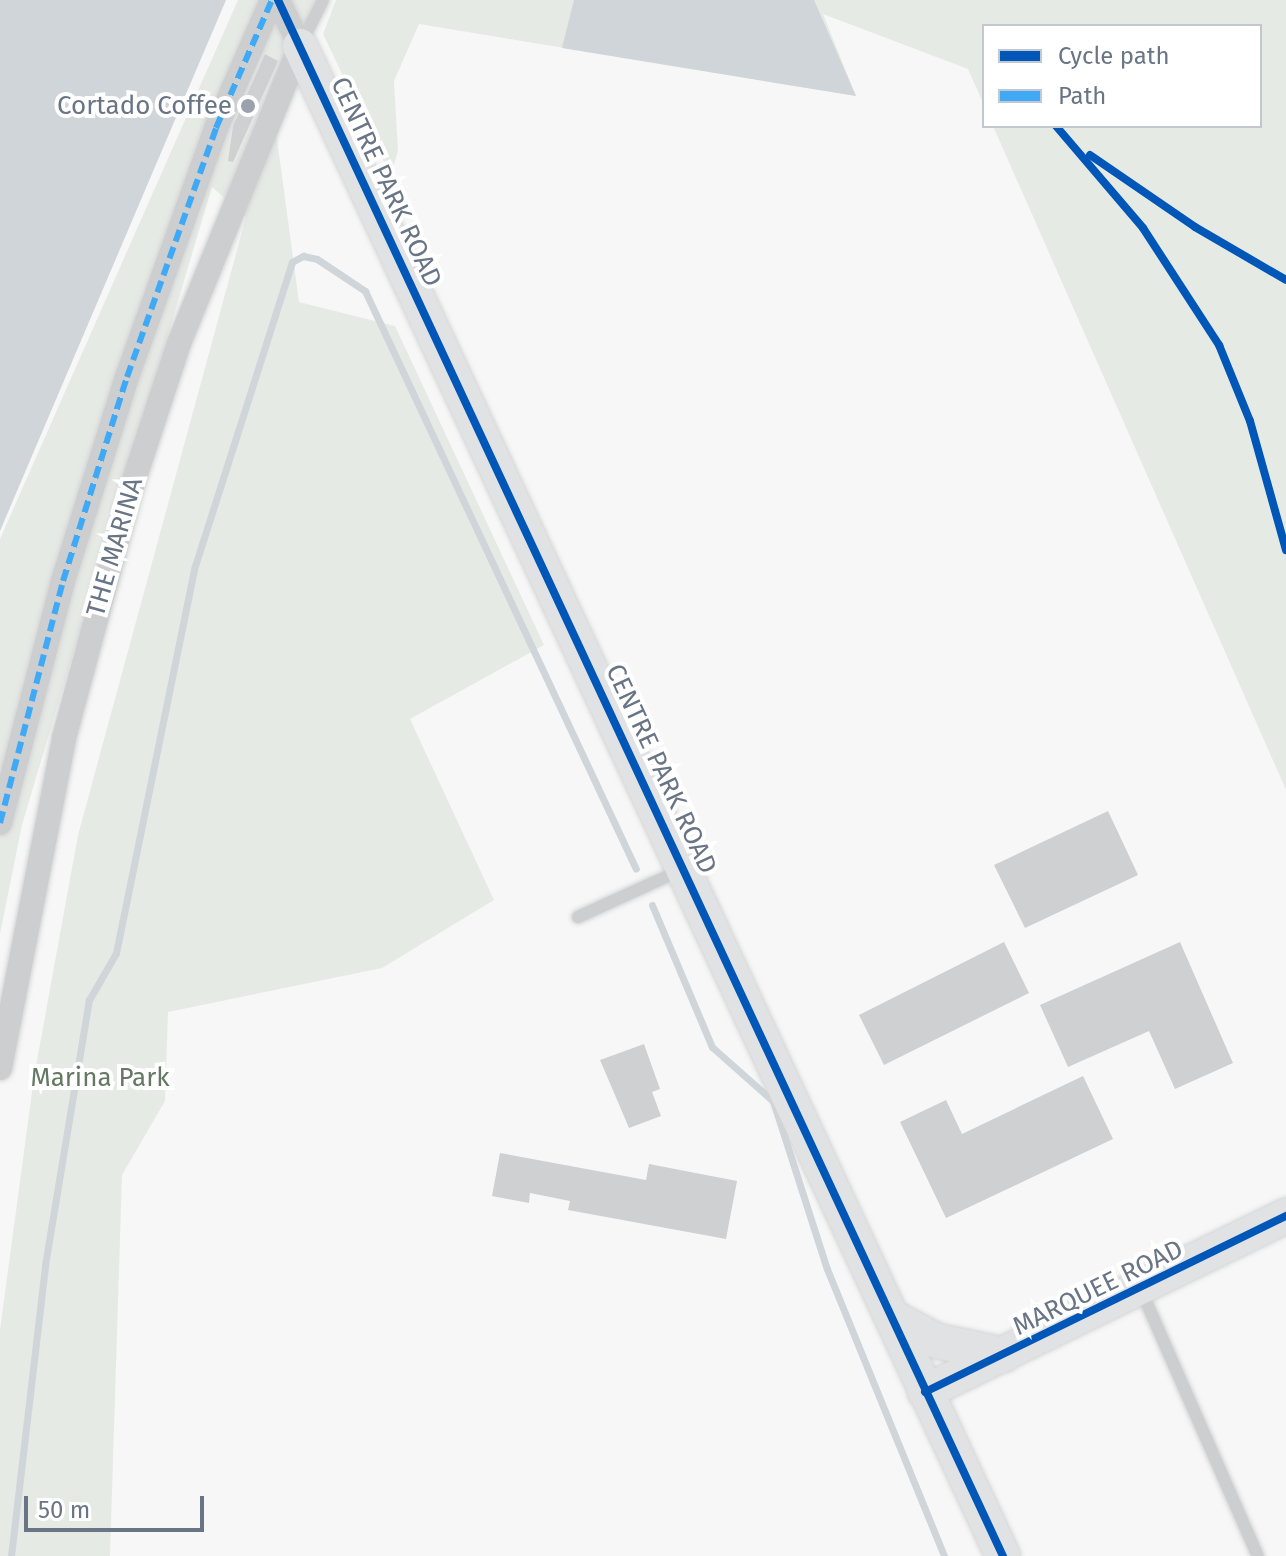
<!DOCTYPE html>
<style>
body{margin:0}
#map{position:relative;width:1286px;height:1556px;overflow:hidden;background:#f7f7f7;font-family:"Fira Sans",sans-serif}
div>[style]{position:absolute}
.green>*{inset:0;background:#e6eae5}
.water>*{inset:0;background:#cfd5d9}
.stream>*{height:7px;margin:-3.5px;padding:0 3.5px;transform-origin:3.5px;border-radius:3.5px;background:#cfd5d9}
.building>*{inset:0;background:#cfd0d2}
.roads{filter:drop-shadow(0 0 2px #d3d4d5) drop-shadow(0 0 2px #d3d4d5)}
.lane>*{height:12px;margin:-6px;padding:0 6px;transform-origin:6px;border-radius:6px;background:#cdced0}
.street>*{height:24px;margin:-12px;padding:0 12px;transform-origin:12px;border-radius:12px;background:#cdced0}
.secondary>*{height:34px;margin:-17px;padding:0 17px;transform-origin:17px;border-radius:17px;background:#e1e2e3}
.quiet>*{height:6px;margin-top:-3px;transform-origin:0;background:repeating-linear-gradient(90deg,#3fa9f5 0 12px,transparent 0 18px)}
.cycleway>*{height:8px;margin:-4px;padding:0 4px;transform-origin:4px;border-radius:4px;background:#0057b8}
.dots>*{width:22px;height:22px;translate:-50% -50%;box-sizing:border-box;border:4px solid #fff;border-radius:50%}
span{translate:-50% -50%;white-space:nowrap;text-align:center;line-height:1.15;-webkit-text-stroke:8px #fff;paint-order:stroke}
.poi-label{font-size:26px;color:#697585}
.right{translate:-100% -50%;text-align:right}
.street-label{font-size:26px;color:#697585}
.park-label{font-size:26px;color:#657863}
.legend{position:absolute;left:982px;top:24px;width:280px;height:104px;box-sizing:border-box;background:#fff;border:2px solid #c3c8ce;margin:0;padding:10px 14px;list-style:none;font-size:24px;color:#697585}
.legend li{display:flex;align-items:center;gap:16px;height:40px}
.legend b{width:40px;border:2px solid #c3c8ce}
.scale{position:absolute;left:24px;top:1496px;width:180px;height:36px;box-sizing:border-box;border:4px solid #697585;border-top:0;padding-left:10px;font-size:24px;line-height:28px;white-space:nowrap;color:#697585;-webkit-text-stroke:6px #fff;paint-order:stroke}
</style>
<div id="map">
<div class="green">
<i style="clip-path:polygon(238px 0,321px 0,275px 124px,299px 302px,395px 326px,544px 645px,410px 719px,494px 900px,382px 968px,168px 1012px,165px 1101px,122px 1175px,110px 1556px,0 1556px,0 1330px,34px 1077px,78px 835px,246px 217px,212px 187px,22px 825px,0 934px,0 539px)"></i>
<i style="clip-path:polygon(336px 0,1286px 0,1286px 790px,993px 126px,1260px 126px,1260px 26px,984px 26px,984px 105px,968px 69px,823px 14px,856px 96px,419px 24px,394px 81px,398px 151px,393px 168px,386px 166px,323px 34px)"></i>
</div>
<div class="water">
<i style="clip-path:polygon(0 0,226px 0,0 531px)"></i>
<i style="clip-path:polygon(574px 0,814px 0,856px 96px,562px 48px)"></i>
</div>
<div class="stream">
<i style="left:652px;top:905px;width:154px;rotate:67.1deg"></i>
<i style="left:712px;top:1047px;width:81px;rotate:41.5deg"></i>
<i style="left:773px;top:1101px;width:176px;rotate:72.2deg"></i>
<i style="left:827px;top:1269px;width:310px;rotate:67.8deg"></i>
<i style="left:11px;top:1556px;width:293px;rotate:-83.3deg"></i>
<i style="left:45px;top:1265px;width:269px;rotate:-80.6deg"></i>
<i style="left:89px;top:1000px;width:54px;rotate:-60.1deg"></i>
<i style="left:116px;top:953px;width:395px;rotate:-78.5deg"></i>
<i style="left:195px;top:566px;width:319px;rotate:-72.3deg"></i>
<i style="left:292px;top:262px;width:13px;rotate:-29deg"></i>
<i style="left:303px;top:256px;width:14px;rotate:12deg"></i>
<i style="left:317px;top:259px;width:58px;rotate:33.7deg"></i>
<i style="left:365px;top:291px;width:638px;rotate:64.88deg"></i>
</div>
<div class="building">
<i style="clip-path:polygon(265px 54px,278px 61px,233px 162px,228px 161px,233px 126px)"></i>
<i style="clip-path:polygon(1108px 811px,1138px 875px,1025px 928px,994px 865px)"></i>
<i style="clip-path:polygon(1004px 942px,1029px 993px,884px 1065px,859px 1015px)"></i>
<i style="clip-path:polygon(1180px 942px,1233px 1063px,1175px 1089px,1149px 1031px,1068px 1067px,1040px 1005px)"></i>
<i style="clip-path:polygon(644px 1044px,660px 1089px,652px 1092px,661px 1116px,629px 1128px,600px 1060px)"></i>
<i style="clip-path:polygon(1083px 1076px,1113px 1139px,946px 1218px,900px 1122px,946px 1100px,962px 1134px)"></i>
<i style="clip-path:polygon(500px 1153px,646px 1180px,649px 1164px,737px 1181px,726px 1239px,568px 1210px,570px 1201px,530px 1193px,529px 1203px,492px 1196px)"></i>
</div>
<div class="roads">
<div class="lane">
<i style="left:301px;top:44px;width:49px;rotate:-63.4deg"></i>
<i style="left:578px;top:917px;width:113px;rotate:-24.5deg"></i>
<i style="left:1141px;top:1290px;width:291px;rotate:66.3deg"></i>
</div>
<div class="street">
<i style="left:0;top:823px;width:250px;rotate:-75.4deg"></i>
<i style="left:63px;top:581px;width:214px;rotate:-72.6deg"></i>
<i style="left:127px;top:377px;width:264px;rotate:-70.3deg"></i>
<i style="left:216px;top:128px;width:140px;rotate:-66.4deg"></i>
<i style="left:0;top:1068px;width:336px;rotate:-79deg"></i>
<i style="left:64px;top:738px;width:261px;rotate:-74.9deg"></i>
<i style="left:132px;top:486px;width:151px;rotate:-71.8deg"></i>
<i style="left:179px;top:343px;width:321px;rotate:-67.8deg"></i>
<i style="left:300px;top:46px;width:51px;rotate:-115.6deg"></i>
</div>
<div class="secondary">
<i style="left:300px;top:46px;width:1666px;rotate:65.04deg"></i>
<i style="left:892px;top:1317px;width:51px;rotate:28.1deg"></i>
<i style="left:937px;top:1341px;width:68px;rotate:11.8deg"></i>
<i style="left:925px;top:1392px;width:402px;rotate:-26deg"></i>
</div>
</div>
<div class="quiet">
<i style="left:0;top:823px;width:250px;rotate:-75.4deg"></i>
<i style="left:63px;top:581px;width:214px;rotate:-72.6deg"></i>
<i style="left:127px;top:377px;width:264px;rotate:-70.3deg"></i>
<i style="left:216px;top:128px;width:140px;rotate:-66.4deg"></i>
</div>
<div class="cycleway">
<i style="left:278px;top:0;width:1717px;rotate:65.02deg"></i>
<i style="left:1056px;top:126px;width:134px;rotate:49.5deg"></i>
<i style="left:1143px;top:228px;width:140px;rotate:57deg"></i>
<i style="left:1219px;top:345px;width:82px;rotate:67.8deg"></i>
<i style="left:1250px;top:421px;width:134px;rotate:74.4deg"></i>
<i style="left:1090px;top:155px;width:127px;rotate:34.4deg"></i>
<i style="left:1195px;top:227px;width:105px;rotate:30.2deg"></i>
<i style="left:925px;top:1392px;width:402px;rotate:-26deg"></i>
</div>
<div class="dots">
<i style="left:248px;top:106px;background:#9ba2ad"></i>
</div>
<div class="poi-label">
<span class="right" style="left:232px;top:106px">Cortado Coffee</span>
</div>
<div class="street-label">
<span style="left:386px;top:182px;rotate:65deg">CENTRE PARK ROAD</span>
<span style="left:115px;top:547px;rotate:-74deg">THE MARINA</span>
<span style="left:661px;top:769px;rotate:65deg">CENTRE PARK ROAD</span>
<span style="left:1098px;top:1288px;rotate:-26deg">MARQUEE ROAD</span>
</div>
<div class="park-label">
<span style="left:100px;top:1078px">Marina Park</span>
</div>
<ul class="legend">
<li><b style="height:10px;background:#0057b8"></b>Cycle path</li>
<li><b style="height:10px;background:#3fa9f5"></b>Path</li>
</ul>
<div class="scale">50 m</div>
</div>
